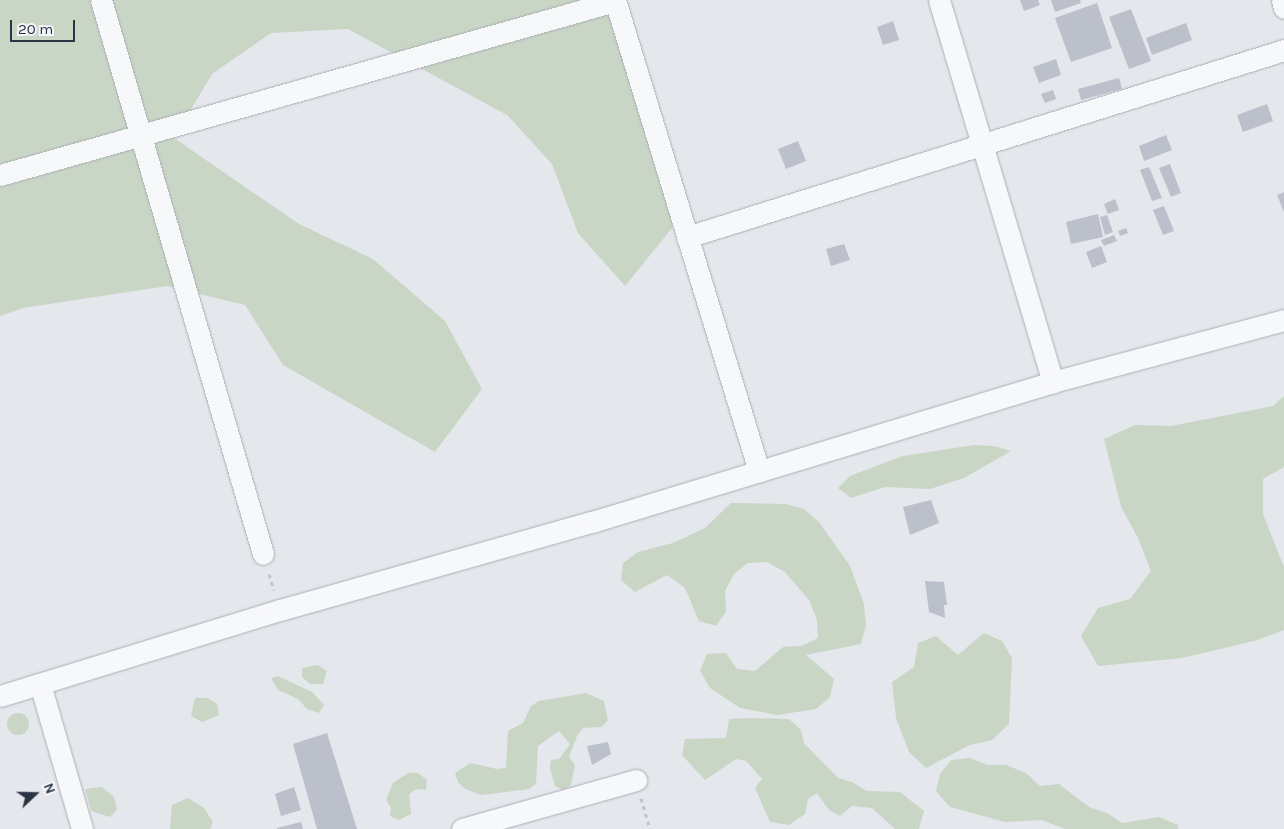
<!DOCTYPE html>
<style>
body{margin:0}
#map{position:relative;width:1284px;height:829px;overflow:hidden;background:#e4e7ec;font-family:Karla,sans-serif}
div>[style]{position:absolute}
.green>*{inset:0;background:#c9d6c5}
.round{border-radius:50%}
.building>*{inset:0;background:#bbc0ca}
.path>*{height:3px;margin-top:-1.5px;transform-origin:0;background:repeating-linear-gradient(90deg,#c2c5cb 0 4px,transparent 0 8px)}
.roads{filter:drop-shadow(0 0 1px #a9aeb7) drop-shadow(0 0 1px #a9aeb7)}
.street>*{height:21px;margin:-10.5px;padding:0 10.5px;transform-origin:10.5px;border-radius:10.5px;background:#f7f8fa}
span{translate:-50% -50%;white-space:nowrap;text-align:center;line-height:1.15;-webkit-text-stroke:4px #f4f6f9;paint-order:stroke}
.north{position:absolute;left:10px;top:769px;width:50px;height:50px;-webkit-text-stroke:4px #f4f6f9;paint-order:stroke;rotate:69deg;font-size:14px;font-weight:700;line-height:20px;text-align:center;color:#2b3445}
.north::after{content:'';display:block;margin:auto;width:18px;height:22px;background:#2b3445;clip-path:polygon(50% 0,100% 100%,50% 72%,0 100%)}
.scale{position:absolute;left:10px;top:20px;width:65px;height:22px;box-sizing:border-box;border:2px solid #2b3445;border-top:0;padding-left:6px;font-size:15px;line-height:18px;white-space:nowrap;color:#2b3445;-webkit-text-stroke:4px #f4f6f9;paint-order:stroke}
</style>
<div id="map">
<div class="green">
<i style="clip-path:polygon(0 0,602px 0,661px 138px,673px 227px,625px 286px,578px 233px,552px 164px,507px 115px,348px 29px,271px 33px,212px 74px,174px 138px,299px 224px,373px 259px,445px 321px,482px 389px,435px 452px,283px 365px,245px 305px,167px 286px,23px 308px,0 316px)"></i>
<i style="clip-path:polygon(1284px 396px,1284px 467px,1263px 479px,1263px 514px,1284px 567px,1284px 630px,1254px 641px,1182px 658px,1098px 666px,1081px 636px,1098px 608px,1130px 599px,1151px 571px,1138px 538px,1121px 507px,1104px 439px,1135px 425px,1171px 426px,1273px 406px)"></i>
<i style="clip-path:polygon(974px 445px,994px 446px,1011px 451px,964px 478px,930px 489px,885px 487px,851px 498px,838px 488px,850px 476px,903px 456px)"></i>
<i style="clip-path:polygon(731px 503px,786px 504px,804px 509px,819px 522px,850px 566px,864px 604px,866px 625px,861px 644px,806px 655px,834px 679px,830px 697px,816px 709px,777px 715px,740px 708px,710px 688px,700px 671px,707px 654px,726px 653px,737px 669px,755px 671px,783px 647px,801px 646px,818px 638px,817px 620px,809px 600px,785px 572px,767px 562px,748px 563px,734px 574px,725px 591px,726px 612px,716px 626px,699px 621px,685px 588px,667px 575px,635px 592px,621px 580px,623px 563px,638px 552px,673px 543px,705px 528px)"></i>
<i style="clip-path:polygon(984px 633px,1002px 641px,1012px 658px,1009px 724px,992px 740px,970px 745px,926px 768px,909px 752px,896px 718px,892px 682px,914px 667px,918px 643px,936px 636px,958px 655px)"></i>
<i style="clip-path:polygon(318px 665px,327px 671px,323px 684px,310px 684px,302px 677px,302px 668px)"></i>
<i style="clip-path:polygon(278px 676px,312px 692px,324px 705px,319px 713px,307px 709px,298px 699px,278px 690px,271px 678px)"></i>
<i style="clip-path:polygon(586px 693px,604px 701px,608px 720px,602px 727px,583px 728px,577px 736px,569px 757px,575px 765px,571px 785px,563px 790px,555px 786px,550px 768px,551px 760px,559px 759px,570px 744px,559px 731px,538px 746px,536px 784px,529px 789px,481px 795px,465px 789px,458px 782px,455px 773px,470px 763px,497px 769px,506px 768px,508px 731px,523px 723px,531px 706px,539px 701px)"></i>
<i style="clip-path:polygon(195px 698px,208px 698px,217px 704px,219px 715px,202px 722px,191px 716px)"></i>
<i class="round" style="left:7px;top:713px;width:22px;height:22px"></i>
<i style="clip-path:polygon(748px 718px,789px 719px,801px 730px,804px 743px,838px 778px,852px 782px,867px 791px,900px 792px,924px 811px,919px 829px,895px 829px,872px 808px,852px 806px,840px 816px,829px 810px,817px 793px,808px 799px,805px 814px,789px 825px,770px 822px,755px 788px,762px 779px,746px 761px,736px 759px,705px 780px,682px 755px,685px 739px,726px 738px,729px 719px)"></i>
<i style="clip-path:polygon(970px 758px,988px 765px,1006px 765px,1026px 773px,1040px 786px,1059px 784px,1089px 807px,1107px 813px,1122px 823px,1159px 817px,1178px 825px,1178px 829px,1065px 829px,1042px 820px,1005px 822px,950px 807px,936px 791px,940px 774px,951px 760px)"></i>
<i style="clip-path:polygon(408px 773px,418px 773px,427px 780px,426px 790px,417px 789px,409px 794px,411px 814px,399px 820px,390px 816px,391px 808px,386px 800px,393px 783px)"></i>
<i style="clip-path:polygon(102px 787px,114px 797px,117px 810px,110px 817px,91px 811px,85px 789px)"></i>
<i style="clip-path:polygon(188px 798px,204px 808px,213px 822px,210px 829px,170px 829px,172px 805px)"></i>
</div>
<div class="building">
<i style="clip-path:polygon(1020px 0,1038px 0,1040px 5px,1024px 11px)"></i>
<i style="clip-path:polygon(1051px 0,1080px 0,1081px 3px,1055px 12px)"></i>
<i style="clip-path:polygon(1097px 3px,1112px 48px,1071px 62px,1055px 18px)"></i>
<i style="clip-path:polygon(1131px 9px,1151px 61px,1129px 69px,1109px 17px)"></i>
<i style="clip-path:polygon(893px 21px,899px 40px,883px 45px,877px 27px)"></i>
<i style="clip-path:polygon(1186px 23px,1192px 40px,1152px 55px,1146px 38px)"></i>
<i style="clip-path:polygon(1056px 59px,1061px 75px,1039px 83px,1033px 67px)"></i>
<i style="clip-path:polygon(1119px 78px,1122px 89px,1081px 100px,1078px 89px)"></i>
<i style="clip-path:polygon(1053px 90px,1056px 99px,1045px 103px,1041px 94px)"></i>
<i style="clip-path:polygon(1267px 104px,1273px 121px,1243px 132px,1237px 115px)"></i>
<i style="clip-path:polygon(1166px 135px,1172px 150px,1144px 161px,1139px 146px)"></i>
<i style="clip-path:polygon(798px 141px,806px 161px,786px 169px,778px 149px)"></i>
<i style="clip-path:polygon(1170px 164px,1181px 193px,1171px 197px,1159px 168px)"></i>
<i style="clip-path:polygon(1149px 167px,1162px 198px,1152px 201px,1140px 170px)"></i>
<i style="clip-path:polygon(1284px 192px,1284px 212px,1277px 195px)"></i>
<i style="clip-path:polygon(1115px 199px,1119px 210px,1108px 214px,1104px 204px)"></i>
<i style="clip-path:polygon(1164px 206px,1174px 231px,1163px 235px,1153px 210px)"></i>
<i style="clip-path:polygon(1098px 214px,1103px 237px,1071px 244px,1066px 222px)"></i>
<i style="clip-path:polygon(1107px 215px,1113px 232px,1105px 235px,1100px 217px)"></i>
<i style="clip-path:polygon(1126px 228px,1128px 233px,1120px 236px,1118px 231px)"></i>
<i style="clip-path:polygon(1114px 235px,1117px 241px,1104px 246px,1101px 240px)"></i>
<i style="clip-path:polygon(844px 244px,850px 260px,831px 266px,826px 249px)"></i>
<i style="clip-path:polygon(1101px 246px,1107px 262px,1092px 268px,1086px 252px)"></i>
<i style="clip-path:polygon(931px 500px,939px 523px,910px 535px,903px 507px)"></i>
<i style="clip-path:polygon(925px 581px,944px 582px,947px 605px,944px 605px,945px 618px,929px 612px)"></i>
<i style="clip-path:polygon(327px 733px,357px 829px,317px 829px,293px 744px)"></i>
<i style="clip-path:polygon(608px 742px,611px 754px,592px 765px,587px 746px)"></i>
<i style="clip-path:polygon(294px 787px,301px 810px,281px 816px,275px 794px)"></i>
<i style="clip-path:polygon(301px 822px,303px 829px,277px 829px,277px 828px)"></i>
</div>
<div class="path">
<i style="left:269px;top:574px;width:17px;rotate:73deg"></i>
<i style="left:641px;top:798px;width:32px;rotate:74deg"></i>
</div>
<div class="roads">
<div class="street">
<i style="left:101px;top:0;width:577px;rotate:73.7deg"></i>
<i style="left:615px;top:0;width:493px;rotate:73deg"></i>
<i style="left:939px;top:0;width:399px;rotate:73.4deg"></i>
<i style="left:1282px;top:0;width:8px;rotate:76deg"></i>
<i style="left:0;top:175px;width:639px;rotate:-15.8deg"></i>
<i style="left:687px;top:237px;width:626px;rotate:-17.39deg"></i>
<i style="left:40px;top:684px;width:151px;rotate:73.8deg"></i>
<i style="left:0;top:696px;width:293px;rotate:-17.1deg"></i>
<i style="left:280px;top:610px;width:324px;rotate:-15.8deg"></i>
<i style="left:592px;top:522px;width:482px;rotate:-16.9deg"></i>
<i style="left:1053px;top:382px;width:239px;rotate:-15deg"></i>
<i style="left:462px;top:829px;width:181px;rotate:-15.7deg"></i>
</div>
</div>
<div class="north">N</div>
<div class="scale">20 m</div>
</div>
